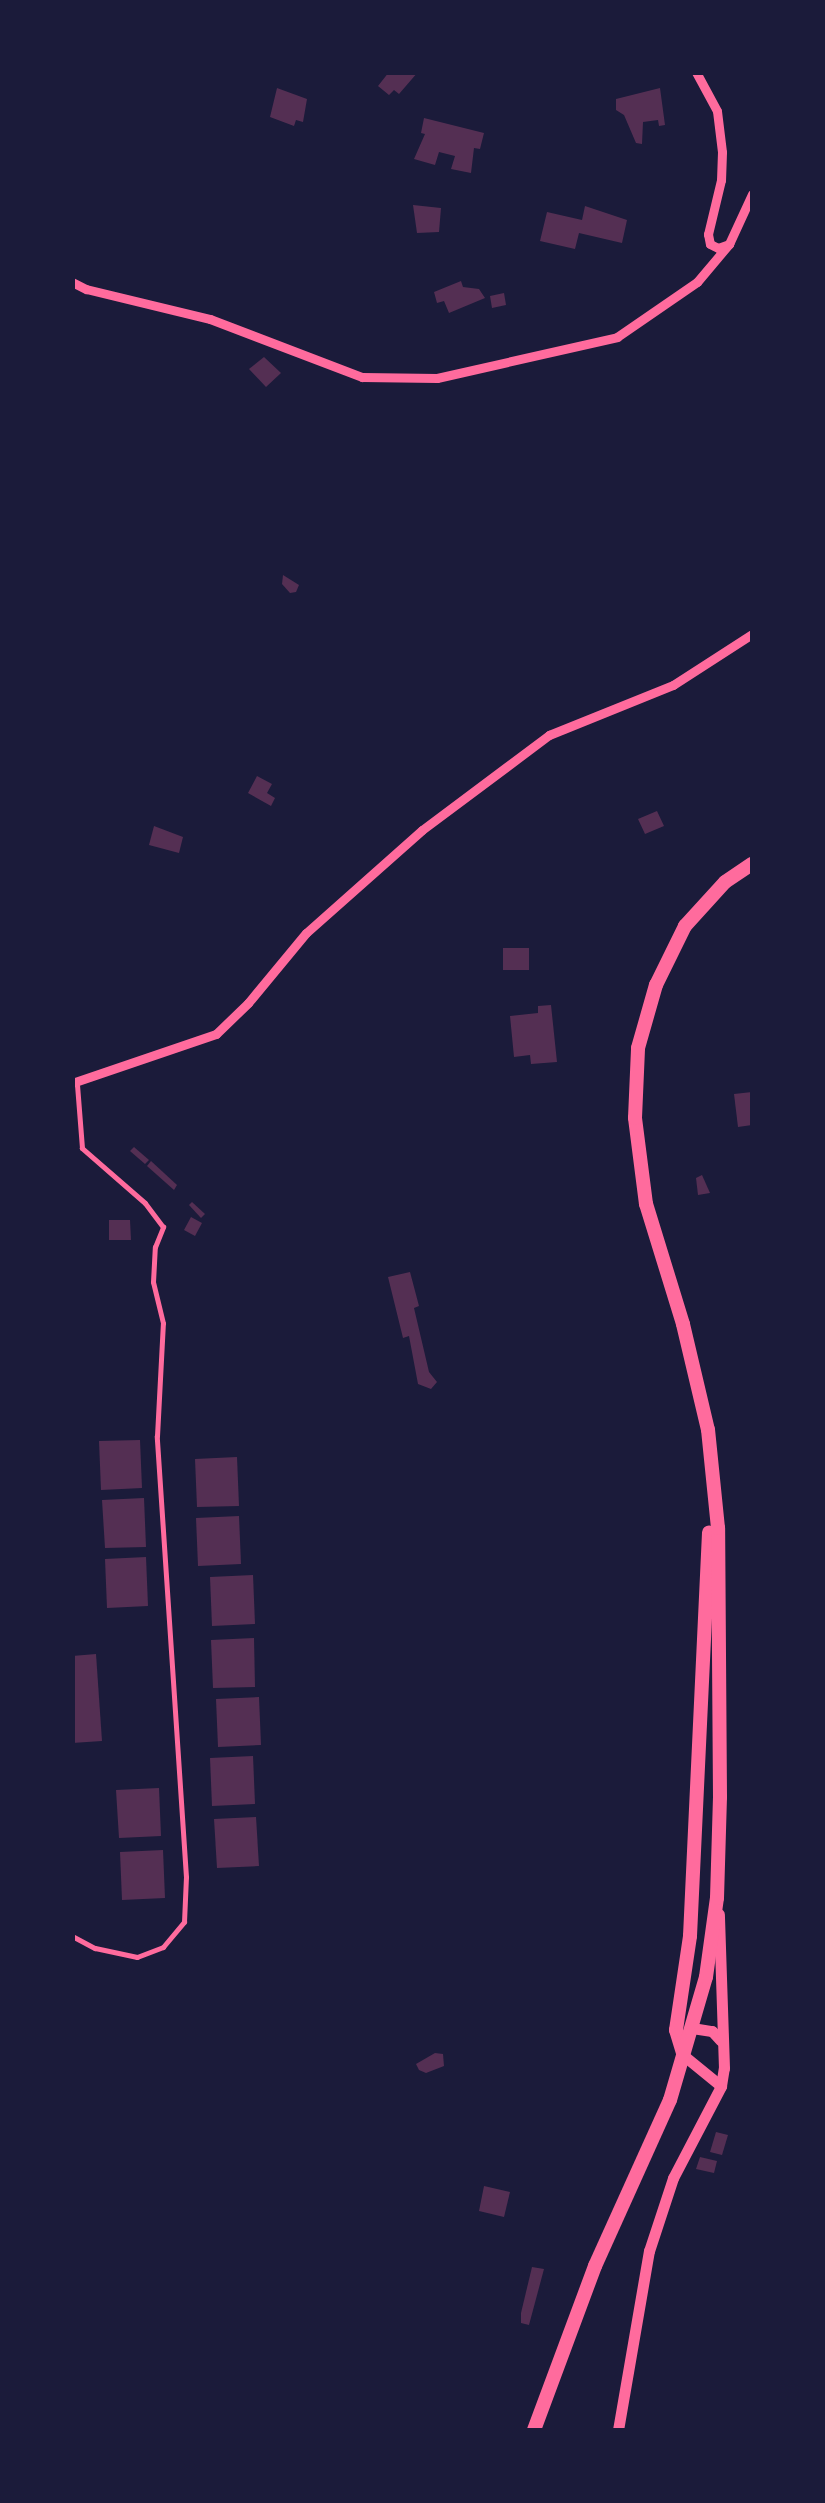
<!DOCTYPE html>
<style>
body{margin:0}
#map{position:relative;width:825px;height:2503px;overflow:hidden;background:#1b1b3a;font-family:"PT Sans Narrow",sans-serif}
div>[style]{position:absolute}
.building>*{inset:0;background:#542f53}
.service>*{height:5px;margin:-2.5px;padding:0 2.5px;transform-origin:2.5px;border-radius:2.5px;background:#ff6b9d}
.minor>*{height:9px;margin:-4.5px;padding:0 4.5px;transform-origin:4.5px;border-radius:4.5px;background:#ff6b9d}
.tertiary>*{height:11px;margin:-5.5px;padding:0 5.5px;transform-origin:5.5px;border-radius:5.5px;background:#ff6b9d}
.primary>*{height:14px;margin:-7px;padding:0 7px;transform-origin:7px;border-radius:7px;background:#ff6b9d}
span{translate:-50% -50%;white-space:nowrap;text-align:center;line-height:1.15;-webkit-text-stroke:8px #1b1b3a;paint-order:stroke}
.frame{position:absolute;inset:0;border:75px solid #1b1b3a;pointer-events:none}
</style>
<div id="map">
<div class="building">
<i style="clip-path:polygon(389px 72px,418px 72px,399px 94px,394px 90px,389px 95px,378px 86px)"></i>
<i style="clip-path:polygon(277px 88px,307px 99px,303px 122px,296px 120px,294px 126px,270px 117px)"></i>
<i style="clip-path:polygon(660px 88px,665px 125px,659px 126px,658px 120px,643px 122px,642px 144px,636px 143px,624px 115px,616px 110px,616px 99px)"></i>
<i style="clip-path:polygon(424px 118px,484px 133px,480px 149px,474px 148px,471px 173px,451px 169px,455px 156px,439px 152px,435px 165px,414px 159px,425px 134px,421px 133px)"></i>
<i style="clip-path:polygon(413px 205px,441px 208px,439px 232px,417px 233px)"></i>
<i style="clip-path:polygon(585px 206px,627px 220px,622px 243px,579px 233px,575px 249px,540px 241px,547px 212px,582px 220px)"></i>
<i style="clip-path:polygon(461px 281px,463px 287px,479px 289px,485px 298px,449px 313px,444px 301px,437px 303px,434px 292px)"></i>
<i style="clip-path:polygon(504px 293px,506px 305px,492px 308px,490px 296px)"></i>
<i style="clip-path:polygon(264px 357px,281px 373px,266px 387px,249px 369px)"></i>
<i style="clip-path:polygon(283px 575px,299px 585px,296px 592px,290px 593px,282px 584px)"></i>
<i style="clip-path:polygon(257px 776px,272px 784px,267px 793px,275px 798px,271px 806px,248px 793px)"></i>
<i style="clip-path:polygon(657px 811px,664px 826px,645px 834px,638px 819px)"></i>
<i style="clip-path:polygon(154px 826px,183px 837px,179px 853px,149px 845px)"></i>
<i style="clip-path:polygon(503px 948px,529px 948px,529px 970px,503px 970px)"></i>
<i style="clip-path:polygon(551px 1005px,557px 1062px,531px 1064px,530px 1055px,514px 1057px,510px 1016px,538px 1013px,538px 1006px)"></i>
<i style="clip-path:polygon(752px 1092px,752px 1125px,738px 1127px,734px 1094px)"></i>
<i style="clip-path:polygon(134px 1147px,149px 1160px,145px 1164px,130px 1151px)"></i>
<i style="clip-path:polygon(151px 1161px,177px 1185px,174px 1190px,147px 1166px)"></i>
<i style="clip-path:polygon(702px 1175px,710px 1193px,698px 1195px,696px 1178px)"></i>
<i style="clip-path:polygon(192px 1202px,205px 1214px,201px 1218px,189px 1205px)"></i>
<i style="clip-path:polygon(191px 1217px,202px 1223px,195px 1236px,184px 1230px)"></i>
<i style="clip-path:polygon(109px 1220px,130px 1220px,131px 1240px,109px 1240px)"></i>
<i style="clip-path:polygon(410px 1272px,419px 1306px,414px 1308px,429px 1372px,437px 1382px,431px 1389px,418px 1384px,409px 1336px,403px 1338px,388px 1277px)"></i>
<i style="clip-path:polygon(140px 1440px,142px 1488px,101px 1490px,99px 1441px)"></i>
<i style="clip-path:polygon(237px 1457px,239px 1506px,197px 1507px,195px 1459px)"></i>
<i style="clip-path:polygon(144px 1498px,146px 1547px,105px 1548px,102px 1500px)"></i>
<i style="clip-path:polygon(239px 1516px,241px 1564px,198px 1566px,196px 1518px)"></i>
<i style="clip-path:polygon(146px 1557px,148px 1606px,107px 1608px,105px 1559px)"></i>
<i style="clip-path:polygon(253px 1575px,255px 1624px,212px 1626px,210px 1577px)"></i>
<i style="clip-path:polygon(254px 1638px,255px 1687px,213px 1688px,211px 1640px)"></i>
<i style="clip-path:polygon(96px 1654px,102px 1741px,72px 1743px,72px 1656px)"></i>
<i style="clip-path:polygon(259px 1697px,261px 1745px,218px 1747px,216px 1699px)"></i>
<i style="clip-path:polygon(253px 1756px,255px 1804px,212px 1806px,210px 1758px)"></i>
<i style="clip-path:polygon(159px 1788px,161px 1836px,119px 1838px,116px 1790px)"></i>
<i style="clip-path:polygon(256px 1817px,259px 1866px,217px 1868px,214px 1819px)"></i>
<i style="clip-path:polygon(163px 1850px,165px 1898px,122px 1900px,120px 1852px)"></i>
<i style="clip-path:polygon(435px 2053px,443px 2054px,444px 2066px,426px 2073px,419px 2070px,416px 2064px)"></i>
<i style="clip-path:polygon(716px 2132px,728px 2135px,722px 2155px,710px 2152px)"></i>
<i style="clip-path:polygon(700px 2157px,717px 2161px,714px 2173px,696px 2169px)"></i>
<i style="clip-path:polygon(484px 2186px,510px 2192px,504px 2217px,479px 2211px)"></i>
<i style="clip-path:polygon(532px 2267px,544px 2269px,529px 2325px,521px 2323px,521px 2313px)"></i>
</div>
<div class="service">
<i style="left:72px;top:1936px;width:26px;rotate:28deg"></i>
<i style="left:95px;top:1948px;width:43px;rotate:12.1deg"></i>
<i style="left:137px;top:1957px;width:28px;rotate:-21deg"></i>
<i style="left:163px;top:1947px;width:33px;rotate:-50deg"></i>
<i style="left:184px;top:1922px;width:45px;rotate:-87.5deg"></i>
<i style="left:186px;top:1877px;width:442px;rotate:-93.8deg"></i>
<i style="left:157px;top:1436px;width:113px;rotate:-87deg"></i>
<i style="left:163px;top:1323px;width:42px;rotate:-103.7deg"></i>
<i style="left:153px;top:1282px;width:35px;rotate:-87deg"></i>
<i style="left:155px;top:1247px;width:22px;rotate:-68deg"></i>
<i style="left:163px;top:1227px;width:30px;rotate:-127deg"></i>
<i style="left:145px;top:1203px;width:84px;rotate:-138.9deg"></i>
<i style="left:82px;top:1148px;width:63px;rotate:-94.5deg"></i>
</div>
<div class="minor">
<i style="left:696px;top:72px;width:44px;rotate:61.7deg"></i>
<i style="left:717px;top:111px;width:41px;rotate:83deg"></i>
<i style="left:722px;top:152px;width:28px;rotate:92deg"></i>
<i style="left:721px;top:180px;width:56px;rotate:103.5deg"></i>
<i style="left:708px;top:234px;width:10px;rotate:79deg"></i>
<i style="left:710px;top:244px;width:9px;rotate:27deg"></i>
<i style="left:718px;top:248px;width:12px;rotate:-20deg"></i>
<i style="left:729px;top:244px;width:55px;rotate:-65.3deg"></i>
<i style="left:72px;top:282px;width:16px;rotate:27deg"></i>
<i style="left:86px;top:289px;width:128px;rotate:13.6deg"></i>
<i style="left:210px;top:319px;width:163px;rotate:20.9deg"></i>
<i style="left:362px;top:377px;width:75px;rotate:0.8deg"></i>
<i style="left:437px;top:378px;width:185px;rotate:-12.8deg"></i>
<i style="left:617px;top:337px;width:97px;rotate:-34.5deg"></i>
<i style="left:697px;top:282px;width:50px;rotate:-49.9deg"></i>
<i style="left:72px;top:1083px;width:152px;rotate:-18.8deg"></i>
<i style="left:216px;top:1034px;width:45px;rotate:-44.1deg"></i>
<i style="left:248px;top:1003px;width:91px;rotate:-50.4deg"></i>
<i style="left:306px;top:933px;width:155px;rotate:-41.6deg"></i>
<i style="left:422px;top:830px;width:159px;rotate:-36.8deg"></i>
<i style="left:549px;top:735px;width:134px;rotate:-22deg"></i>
<i style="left:673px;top:685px;width:94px;rotate:-32.8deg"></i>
</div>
<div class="tertiary">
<i style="left:692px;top:2028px;width:20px;rotate:9deg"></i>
<i style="left:712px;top:2031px;width:13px;rotate:48deg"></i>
<i style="left:683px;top:2055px;width:49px;rotate:39.2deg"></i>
<i style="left:618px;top:2430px;width:182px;rotate:-80.2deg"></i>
<i style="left:649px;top:2251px;width:77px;rotate:-71.8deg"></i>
<i style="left:673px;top:2178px;width:104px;rotate:-62.4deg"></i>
<i style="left:721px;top:2086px;width:18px;rotate:-81deg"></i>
<i style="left:724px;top:2068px;width:154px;rotate:-91.9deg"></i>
</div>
<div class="primary">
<i style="left:683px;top:2053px;width:24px;rotate:-107deg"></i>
<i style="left:676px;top:2030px;width:95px;rotate:-81.5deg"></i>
<i style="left:690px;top:1936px;width:404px;rotate:-87.3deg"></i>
<i style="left:534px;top:2430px;width:175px;rotate:-69.6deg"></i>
<i style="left:595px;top:2266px;width:182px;rotate:-65.7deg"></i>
<i style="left:670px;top:2100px;width:128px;rotate:-73.7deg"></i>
<i style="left:706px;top:1977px;width:80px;rotate:-82.1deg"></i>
<i style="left:717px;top:1898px;width:101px;rotate:-88.3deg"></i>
<i style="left:720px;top:1797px;width:269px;rotate:-90.4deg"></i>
<i style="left:718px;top:1528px;width:99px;rotate:-95.8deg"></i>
<i style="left:708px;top:1430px;width:109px;rotate:-103.3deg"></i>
<i style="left:683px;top:1324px;width:126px;rotate:-107.1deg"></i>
<i style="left:646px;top:1204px;width:87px;rotate:-97.3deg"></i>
<i style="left:635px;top:1118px;width:70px;rotate:-87.5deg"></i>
<i style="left:638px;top:1048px;width:66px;rotate:-74.1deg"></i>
<i style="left:656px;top:985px;width:66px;rotate:-63.8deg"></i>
<i style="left:685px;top:926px;width:59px;rotate:-47.7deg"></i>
<i style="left:725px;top:882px;width:32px;rotate:-34deg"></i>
</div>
<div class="frame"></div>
</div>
